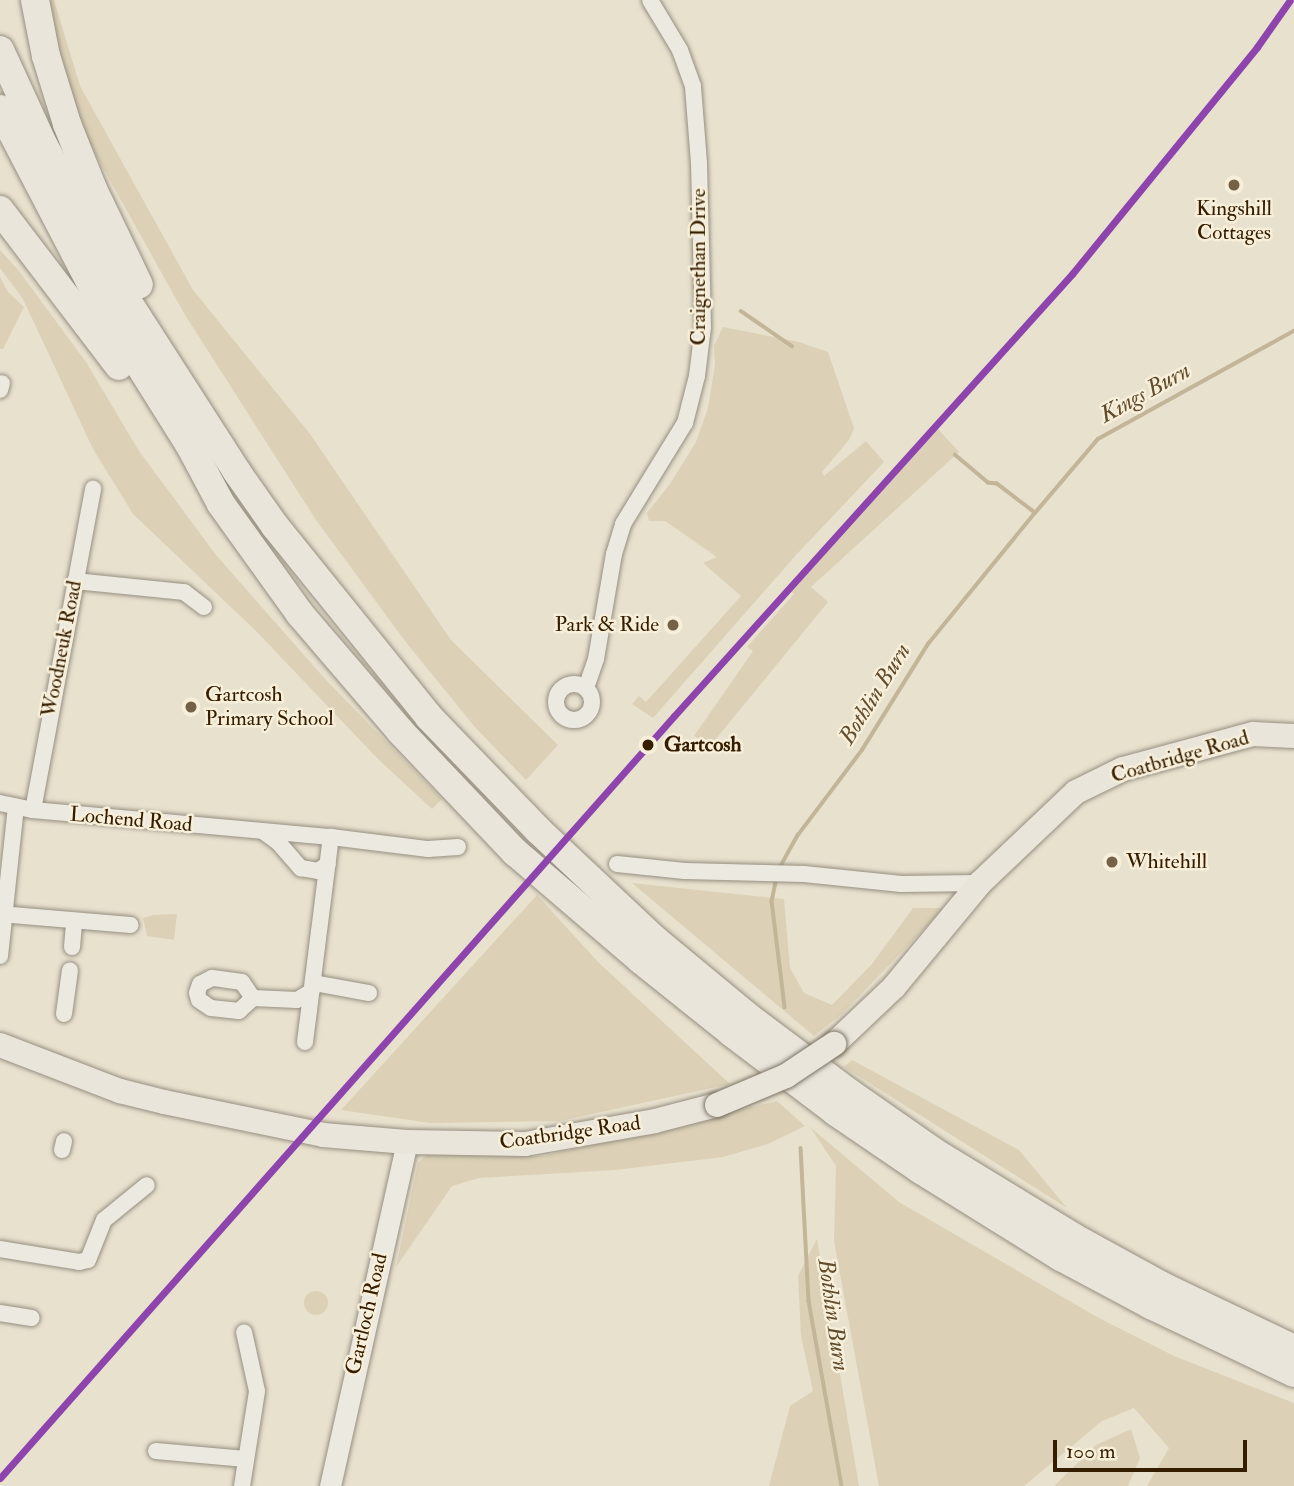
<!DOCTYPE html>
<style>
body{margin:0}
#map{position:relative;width:1294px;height:1486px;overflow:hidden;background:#e8e1ce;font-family:"IM FELL Double Pica",serif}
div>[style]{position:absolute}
.green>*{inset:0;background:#dcd1b6}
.round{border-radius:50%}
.stream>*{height:3.5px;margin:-1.75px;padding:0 1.75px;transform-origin:1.75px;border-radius:1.75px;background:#c2b598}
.roads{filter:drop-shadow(0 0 2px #968f81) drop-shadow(0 0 2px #968f81)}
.street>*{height:16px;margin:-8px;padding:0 8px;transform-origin:8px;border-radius:8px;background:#ece9e0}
.street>.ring{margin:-8px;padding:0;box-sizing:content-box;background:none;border:16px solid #ece9e0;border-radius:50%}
.secondary>*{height:21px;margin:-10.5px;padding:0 10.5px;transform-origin:10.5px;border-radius:10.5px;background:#ece9e0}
.primary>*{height:24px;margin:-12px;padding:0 12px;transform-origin:12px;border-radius:12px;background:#e9e5db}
.highway>*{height:28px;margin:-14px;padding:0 14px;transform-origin:14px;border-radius:14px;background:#e9e5db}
.rail>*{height:3.5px;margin-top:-1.75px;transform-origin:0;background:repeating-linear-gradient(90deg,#a7a298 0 12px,transparent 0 24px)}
.bridges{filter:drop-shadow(0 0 2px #7c7466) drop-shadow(0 0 2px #7c7466)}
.primary-bridge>*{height:24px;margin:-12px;padding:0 12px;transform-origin:12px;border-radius:12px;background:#e9e5db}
.rail-1>*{height:7px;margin:-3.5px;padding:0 3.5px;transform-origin:3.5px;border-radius:3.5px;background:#8e44ad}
.dots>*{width:19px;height:19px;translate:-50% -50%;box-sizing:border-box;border:4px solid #f7efd9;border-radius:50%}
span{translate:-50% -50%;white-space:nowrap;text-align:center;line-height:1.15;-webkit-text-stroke:5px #f7efd9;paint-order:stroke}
.poi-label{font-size:21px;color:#351d00}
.right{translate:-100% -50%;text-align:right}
.left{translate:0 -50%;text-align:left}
.street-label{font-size:21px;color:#351d00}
.stop-label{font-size:21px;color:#351d00;font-weight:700}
.water-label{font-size:23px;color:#614c2d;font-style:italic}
.scale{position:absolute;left:1053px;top:1440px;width:194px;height:32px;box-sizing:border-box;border:4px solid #351d00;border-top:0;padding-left:9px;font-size:21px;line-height:24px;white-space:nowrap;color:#351d00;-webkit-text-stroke:5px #f7efd9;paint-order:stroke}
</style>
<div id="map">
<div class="green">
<i style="clip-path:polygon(39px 0,54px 0,80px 86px,193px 290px,310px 434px,451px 640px,558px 745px,526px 780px,474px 726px,405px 641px,316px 520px,185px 315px,88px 141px,39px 10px)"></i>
<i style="clip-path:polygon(0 250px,19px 271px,86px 362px,139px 451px,216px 555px,326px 680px,442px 799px,432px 809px,378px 759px,257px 632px,133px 514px,93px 449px,23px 299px,0 268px)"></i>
<i style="clip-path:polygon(0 277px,8px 292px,24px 307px,3px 349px,0 349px)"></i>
<i style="clip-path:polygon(723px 327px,799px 342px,828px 352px,854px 428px,849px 440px,822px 472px,824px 476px,866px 441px,884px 462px,797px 554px,653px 718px,632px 704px,639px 696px,646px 702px,741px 596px,703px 563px,717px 557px,665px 521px,649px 521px,647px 513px,670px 484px,696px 442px,708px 408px,715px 364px,714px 346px)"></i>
<i style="clip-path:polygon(938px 429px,959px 452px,811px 587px,828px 602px,711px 745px,694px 736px,753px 651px,747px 647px,794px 594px,790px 590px)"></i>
<i style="clip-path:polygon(632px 883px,784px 899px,790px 968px,804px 993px,832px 1005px,872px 964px,913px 908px,944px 908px,842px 1014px,814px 1036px)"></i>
<i style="clip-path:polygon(537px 895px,598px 962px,730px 1084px,560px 1121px,430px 1123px,341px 1110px)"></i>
<i style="clip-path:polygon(177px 914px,174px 940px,147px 936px,143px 918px,153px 915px)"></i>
<i style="clip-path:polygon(852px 1060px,1019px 1150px,1067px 1208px,844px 1067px)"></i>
<i style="clip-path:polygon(777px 1101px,805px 1126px,768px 1144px,723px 1157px,615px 1170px,479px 1178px,452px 1186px,396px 1267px,418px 1163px,427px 1154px,544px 1156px)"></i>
<i style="clip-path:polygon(810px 1127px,899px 1202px,1097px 1317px,1174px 1356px,1294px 1403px,1294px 1486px,1147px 1486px,1169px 1448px,1134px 1408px,1102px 1421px,1024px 1486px,879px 1486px,834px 1241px,836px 1166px)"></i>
<i style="clip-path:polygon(817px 1239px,859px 1486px,769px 1486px,790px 1406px,813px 1391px,801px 1336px,798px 1276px)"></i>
<i class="round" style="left:304px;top:1291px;width:24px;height:24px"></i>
<i style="clip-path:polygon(1131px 1429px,1140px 1458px,1128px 1486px,1054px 1486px,1096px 1445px)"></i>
</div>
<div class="stream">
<i style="left:741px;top:311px;width:62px;rotate:34.5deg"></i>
<i style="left:1035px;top:513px;width:97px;rotate:-49.6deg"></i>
<i style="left:1098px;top:439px;width:224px;rotate:-28.9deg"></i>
<i style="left:780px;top:867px;width:37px;rotate:-61deg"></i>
<i style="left:798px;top:835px;width:106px;rotate:-53deg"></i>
<i style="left:862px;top:750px;width:125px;rotate:-58.1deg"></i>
<i style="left:928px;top:644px;width:169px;rotate:-50.8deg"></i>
<i style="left:1035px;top:513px;width:48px;rotate:-142.7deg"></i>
<i style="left:997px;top:484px;width:9px;rotate:-174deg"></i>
<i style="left:988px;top:483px;width:43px;rotate:-139.7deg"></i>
<i style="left:777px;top:878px;width:24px;rotate:102deg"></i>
<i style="left:772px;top:901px;width:107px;rotate:83deg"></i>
<i style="left:801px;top:1148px;width:153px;rotate:87deg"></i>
<i style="left:809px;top:1301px;width:188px;rotate:79.9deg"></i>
</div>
<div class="roads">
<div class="street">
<i style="left:0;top:390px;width:7px;rotate:-74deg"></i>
<i style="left:75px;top:581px;width:110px;rotate:5.8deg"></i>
<i style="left:184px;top:592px;width:25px;rotate:37deg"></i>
<i class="ring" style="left:556px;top:684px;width:20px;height:20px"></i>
<i style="left:586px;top:688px;width:31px;rotate:-71deg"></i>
<i style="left:596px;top:659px;width:107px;rotate:-80.3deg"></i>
<i style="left:614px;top:554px;width:31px;rotate:-73deg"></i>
<i style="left:623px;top:524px;width:119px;rotate:-58.5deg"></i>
<i style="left:685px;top:423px;width:49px;rotate:-75.7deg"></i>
<i style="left:697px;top:376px;width:49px;rotate:-83deg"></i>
<i style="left:703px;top:327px;width:164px;rotate:-91.4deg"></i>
<i style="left:699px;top:163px;width:77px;rotate:-94.5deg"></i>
<i style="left:693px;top:86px;width:38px;rotate:-110deg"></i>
<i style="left:680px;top:50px;width:58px;rotate:-121deg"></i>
<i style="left:0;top:803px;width:34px;rotate:12deg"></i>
<i style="left:33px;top:810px;width:299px;rotate:5.2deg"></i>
<i style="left:331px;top:837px;width:98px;rotate:7.1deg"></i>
<i style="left:428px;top:849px;width:30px;rotate:-4deg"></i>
<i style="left:33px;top:810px;width:327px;rotate:-79.4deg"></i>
<i style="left:264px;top:832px;width:17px;rotate:36deg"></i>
<i style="left:278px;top:842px;width:35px;rotate:49deg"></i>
<i style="left:301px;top:868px;width:17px;rotate:10deg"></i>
<i style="left:318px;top:871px;width:12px;rotate:-35deg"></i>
<i style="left:617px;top:864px;width:68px;rotate:5.9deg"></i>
<i style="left:685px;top:871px;width:119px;rotate:1.4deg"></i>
<i style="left:804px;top:874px;width:98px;rotate:5.9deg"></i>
<i style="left:901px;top:884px;width:79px;rotate:-0.7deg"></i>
<i style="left:0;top:914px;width:131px;rotate:4.8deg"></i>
<i style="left:72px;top:947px;width:25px;rotate:-85deg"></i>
<i style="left:0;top:956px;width:150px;rotate:-83.9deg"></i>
<i style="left:314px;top:983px;width:56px;rotate:10.3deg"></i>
<i style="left:253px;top:998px;width:19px;rotate:-125deg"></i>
<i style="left:242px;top:982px;width:30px;rotate:-172deg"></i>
<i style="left:212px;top:978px;width:13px;rotate:153deg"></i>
<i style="left:200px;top:984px;width:9px;rotate:108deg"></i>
<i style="left:197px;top:993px;width:7px;rotate:74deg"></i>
<i style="left:199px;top:1000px;width:14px;rotate:34deg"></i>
<i style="left:211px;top:1008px;width:28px;rotate:6deg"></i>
<i style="left:239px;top:1011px;width:19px;rotate:-43deg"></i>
<i style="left:253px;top:998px;width:44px;rotate:2.6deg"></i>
<i style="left:297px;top:1000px;width:17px;rotate:-31deg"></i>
<i style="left:64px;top:1014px;width:44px;rotate:-82.2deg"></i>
<i style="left:305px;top:1042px;width:207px;rotate:-82.8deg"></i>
<i style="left:62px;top:1150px;width:9px;rotate:-77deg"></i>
<i style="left:0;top:1249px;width:80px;rotate:9.3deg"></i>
<i style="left:79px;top:1262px;width:9px;rotate:-13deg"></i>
<i style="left:88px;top:1260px;width:43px;rotate:-68.2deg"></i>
<i style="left:104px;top:1220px;width:55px;rotate:-39.1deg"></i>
<i style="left:0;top:1313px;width:32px;rotate:9deg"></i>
<i style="left:156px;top:1451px;width:90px;rotate:5.1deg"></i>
<i style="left:242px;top:1486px;width:96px;rotate:-81deg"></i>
<i style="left:257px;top:1391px;width:60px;rotate:-102.4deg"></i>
</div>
<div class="secondary">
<i style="left:330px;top:1486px;width:353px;rotate:-77.4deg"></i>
</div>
<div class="primary">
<i style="left:834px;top:1044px;width:83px;rotate:-43.5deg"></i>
<i style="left:894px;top:987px;width:135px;rotate:-50.4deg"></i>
<i style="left:980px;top:883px;width:132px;rotate:-43.5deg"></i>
<i style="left:1076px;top:792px;width:52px;rotate:-26.1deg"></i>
<i style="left:1123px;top:769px;width:135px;rotate:-15.1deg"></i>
<i style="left:1253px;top:734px;width:41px;rotate:2.8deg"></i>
<i style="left:0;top:1045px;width:129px;rotate:21deg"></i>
<i style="left:120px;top:1091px;width:45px;rotate:14deg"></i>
<i style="left:164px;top:1102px;width:162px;rotate:11.7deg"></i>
<i style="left:323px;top:1135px;width:84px;rotate:4.8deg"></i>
<i style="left:407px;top:1142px;width:118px;rotate:1deg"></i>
<i style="left:525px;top:1144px;width:132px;rotate:-10deg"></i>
<i style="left:655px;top:1121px;width:64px;rotate:-14.5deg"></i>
</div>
<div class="highway">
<i style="left:35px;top:0;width:57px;rotate:78.9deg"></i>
<i style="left:46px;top:56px;width:71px;rotate:72.8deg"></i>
<i style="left:67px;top:124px;width:70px;rotate:68.2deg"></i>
<i style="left:93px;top:189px;width:106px;rotate:64.4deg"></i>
<i style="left:0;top:50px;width:103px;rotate:65.4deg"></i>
<i style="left:43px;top:144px;width:179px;rotate:61.7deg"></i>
<i style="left:128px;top:302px;width:202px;rotate:57.3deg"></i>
<i style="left:237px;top:472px;width:66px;rotate:54.9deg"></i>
<i style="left:275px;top:526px;width:245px;rotate:51.1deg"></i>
<i style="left:429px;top:717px;width:157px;rotate:46deg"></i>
<i style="left:538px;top:830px;width:159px;rotate:43.2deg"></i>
<i style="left:654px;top:939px;width:121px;rotate:39.6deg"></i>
<i style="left:747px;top:1016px;width:130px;rotate:36.9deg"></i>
<i style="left:851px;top:1094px;width:101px;rotate:34.9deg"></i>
<i style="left:934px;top:1152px;width:163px;rotate:31.4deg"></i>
<i style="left:1073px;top:1237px;width:102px;rotate:28.8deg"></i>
<i style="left:1162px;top:1286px;width:146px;rotate:25.5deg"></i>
<i style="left:0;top:109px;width:223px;rotate:62.5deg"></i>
<i style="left:103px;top:307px;width:162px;rotate:57.9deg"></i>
<i style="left:189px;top:444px;width:68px;rotate:61.9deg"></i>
<i style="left:221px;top:504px;width:135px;rotate:54.3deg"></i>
<i style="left:300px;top:614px;width:155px;rotate:49.4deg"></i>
<i style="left:401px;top:732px;width:166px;rotate:46.5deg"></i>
<i style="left:515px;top:852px;width:166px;rotate:40.6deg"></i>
<i style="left:641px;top:960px;width:117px;rotate:38.7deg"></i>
<i style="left:732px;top:1033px;width:131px;rotate:37.2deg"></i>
<i style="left:836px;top:1112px;width:103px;rotate:34.3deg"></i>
<i style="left:921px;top:1170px;width:165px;rotate:31.9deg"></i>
<i style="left:1061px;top:1257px;width:102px;rotate:28.1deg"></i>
<i style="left:1151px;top:1305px;width:158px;rotate:25.4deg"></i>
<i style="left:0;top:210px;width:196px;rotate:52.7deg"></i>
</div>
</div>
<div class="rail">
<i style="left:1267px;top:33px;width:42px;rotate:-51.8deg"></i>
</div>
<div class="bridges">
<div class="primary-bridge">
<i style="left:717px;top:1105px;width:75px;rotate:-22.8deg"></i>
<i style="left:786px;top:1076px;width:58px;rotate:-33.7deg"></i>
</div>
</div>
<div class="rail-1">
<i style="left:0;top:1478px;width:1017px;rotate:-48.51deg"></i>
<i style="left:674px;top:716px;width:595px;rotate:-48deg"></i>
<i style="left:1072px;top:274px;width:293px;rotate:-50.8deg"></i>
<i style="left:1257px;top:47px;width:57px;rotate:-54.9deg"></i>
</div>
<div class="dots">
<i style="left:1234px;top:185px;background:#746248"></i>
<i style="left:673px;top:625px;background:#746248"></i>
<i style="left:191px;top:707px;background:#746248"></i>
<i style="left:648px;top:745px;background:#351d00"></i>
<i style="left:1112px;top:862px;background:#746248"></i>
</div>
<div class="poi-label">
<span style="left:1234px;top:221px">Kingshill<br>Cottages</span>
<span class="right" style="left:659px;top:625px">Park &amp; Ride</span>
<span class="left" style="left:205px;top:707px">Gartcosh<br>Primary School</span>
<span class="left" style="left:1126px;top:862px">Whitehill</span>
</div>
<div class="street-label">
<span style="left:699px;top:267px;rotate:-90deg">Craignethan Drive</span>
<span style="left:62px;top:649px;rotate:-79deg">Woodneuk Road</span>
<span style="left:1180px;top:757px;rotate:-16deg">Coatbridge Road</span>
<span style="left:131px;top:820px;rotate:5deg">Lochend Road</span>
<span style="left:570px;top:1133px;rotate:-8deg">Coatbridge Road</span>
<span style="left:367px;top:1314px;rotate:-77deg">Gartloch Road</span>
</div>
<div class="stop-label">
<span class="left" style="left:664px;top:745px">Gartcosh</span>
</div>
<div class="water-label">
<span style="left:1145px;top:393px;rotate:-29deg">Kings Burn</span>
<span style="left:875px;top:694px;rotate:-58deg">Bothlin Burn</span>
<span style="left:833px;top:1315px;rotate:82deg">Bothlin Burn</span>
</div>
<div class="scale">100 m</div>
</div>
